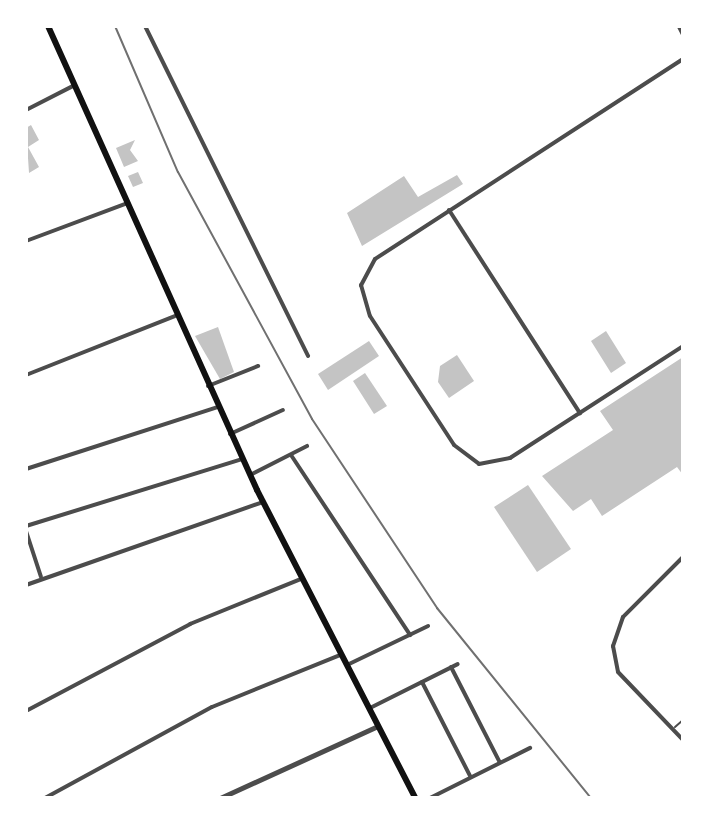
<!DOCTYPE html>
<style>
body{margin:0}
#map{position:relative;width:709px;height:824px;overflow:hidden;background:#fff;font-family:"Alegreya Sans",sans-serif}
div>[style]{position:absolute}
.building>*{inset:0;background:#c4c4c4}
.service>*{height:2px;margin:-1px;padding:0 1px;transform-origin:1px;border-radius:1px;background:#4c4c4c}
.minor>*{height:4px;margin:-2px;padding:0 2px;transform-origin:2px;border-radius:2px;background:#4c4c4c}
.tertiary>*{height:5px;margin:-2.5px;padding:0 2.5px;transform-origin:2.5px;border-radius:2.5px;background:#4c4c4c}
.primary>*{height:6px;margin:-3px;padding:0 3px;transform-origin:3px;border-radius:3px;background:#111}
.rail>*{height:2px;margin:-1px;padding:0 1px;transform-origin:1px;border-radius:1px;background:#707070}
span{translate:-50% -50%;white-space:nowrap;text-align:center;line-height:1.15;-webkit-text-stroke:8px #fff;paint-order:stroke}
.frame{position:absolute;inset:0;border:28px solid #fff;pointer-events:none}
</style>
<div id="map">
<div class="building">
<i style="clip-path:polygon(31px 125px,39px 140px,28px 147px,39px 167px,29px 173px,26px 128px)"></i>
<i style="clip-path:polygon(135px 140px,130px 150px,138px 161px,124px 167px,116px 148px)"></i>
<i style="clip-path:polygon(138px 172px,143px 183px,133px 187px,128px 176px)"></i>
<i style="clip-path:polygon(457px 175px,463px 184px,362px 246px,347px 213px,404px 176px,418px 197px)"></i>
<i style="clip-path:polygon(218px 327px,234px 372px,220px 379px,195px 336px)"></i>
<i style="clip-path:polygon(606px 331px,626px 363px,611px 373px,591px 341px)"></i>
<i style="clip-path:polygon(369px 341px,379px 356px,328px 390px,318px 374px)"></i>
<i style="clip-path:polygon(457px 355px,474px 381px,449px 398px,438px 382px,440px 366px)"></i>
<i style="clip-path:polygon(683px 357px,683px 475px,677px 467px,602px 516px,591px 499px,573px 511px,542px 476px,613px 430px,600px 411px)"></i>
<i style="clip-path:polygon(365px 373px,387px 406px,374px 414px,353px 381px)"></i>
<i style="clip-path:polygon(528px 485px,571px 549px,537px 572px,494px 507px)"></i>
</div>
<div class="service">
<i style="left:675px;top:727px;width:11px;rotate:-41deg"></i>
</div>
<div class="minor">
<i style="left:145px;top:26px;width:368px;rotate:63.7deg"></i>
<i style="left:683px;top:59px;width:367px;rotate:147deg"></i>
<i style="left:375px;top:259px;width:30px;rotate:118deg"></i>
<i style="left:361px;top:285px;width:32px;rotate:74deg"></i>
<i style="left:370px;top:316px;width:154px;rotate:56.9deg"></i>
<i style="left:454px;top:445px;width:31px;rotate:37deg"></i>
<i style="left:479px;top:464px;width:32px;rotate:-11deg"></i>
<i style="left:510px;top:458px;width:206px;rotate:-32.9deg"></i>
<i style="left:26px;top:110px;width:53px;rotate:-27.1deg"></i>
<i style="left:449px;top:210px;width:242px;rotate:57.2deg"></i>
<i style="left:26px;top:241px;width:106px;rotate:-20.5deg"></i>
<i style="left:26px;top:375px;width:160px;rotate:-21.6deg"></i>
<i style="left:208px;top:386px;width:54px;rotate:-21.8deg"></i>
<i style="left:230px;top:434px;width:58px;rotate:-24.4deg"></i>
<i style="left:291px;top:455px;width:216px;rotate:56.5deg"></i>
<i style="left:26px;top:469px;width:202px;rotate:-17.9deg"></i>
<i style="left:250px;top:475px;width:64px;rotate:-27deg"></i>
<i style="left:26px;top:526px;width:226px;rotate:-17.2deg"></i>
<i style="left:26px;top:531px;width:48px;rotate:71.9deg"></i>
<i style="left:683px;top:557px;width:85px;rotate:135deg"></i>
<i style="left:623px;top:617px;width:31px;rotate:109deg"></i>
<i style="left:613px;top:646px;width:26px;rotate:79deg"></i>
<i style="left:618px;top:672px;width:94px;rotate:46.3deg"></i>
<i style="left:26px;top:585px;width:251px;rotate:-19.3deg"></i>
<i style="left:347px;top:665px;width:90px;rotate:-25.7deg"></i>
<i style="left:451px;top:667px;width:106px;rotate:62.9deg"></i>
<i style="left:422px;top:682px;width:106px;rotate:62.9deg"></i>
<i style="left:370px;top:708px;width:98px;rotate:-26.6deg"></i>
<i style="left:26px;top:711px;width:186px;rotate:-27.9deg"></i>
<i style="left:190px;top:624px;width:120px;rotate:-22.1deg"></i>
<i style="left:45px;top:798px;width:190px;rotate:-28.6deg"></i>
<i style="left:212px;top:707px;width:138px;rotate:-22.1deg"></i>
<i style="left:430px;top:798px;width:112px;rotate:-26.6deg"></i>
<i style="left:522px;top:798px;width:16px"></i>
</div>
<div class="tertiary">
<i style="left:679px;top:26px;width:9px;rotate:63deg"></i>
<i style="left:220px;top:798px;width:171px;rotate:-24.5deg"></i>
</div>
<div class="primary">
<i style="left:48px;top:26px;width:509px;rotate:65.75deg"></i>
<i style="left:257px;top:490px;width:346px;rotate:62.8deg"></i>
</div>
<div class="rail">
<i style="left:115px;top:26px;width:159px;rotate:66.7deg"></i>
<i style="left:178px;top:172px;width:281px;rotate:61.5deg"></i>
<i style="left:312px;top:419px;width:227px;rotate:56.5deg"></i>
<i style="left:437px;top:608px;width:245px;rotate:51deg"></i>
</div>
<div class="frame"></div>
</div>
